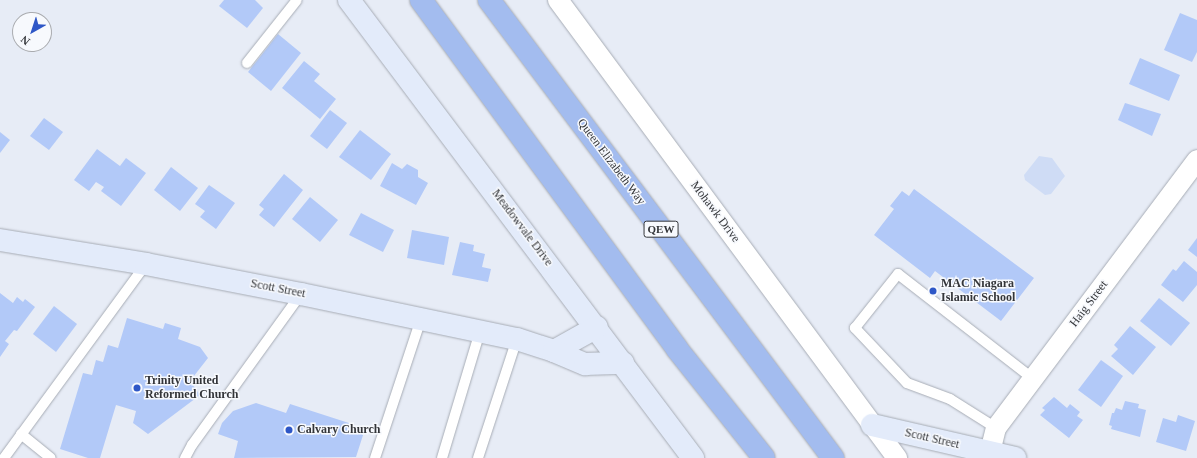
<!DOCTYPE html>
<style>
body{margin:0}
#map{position:relative;width:1197px;height:458px;overflow:hidden;background:#e7ecf6;font-family:"Times New Roman",serif}
div>[style]{position:absolute}
.green>*{inset:0;background:#cfdcf5}
.building>*{inset:0;background:#b2c9f8}
.roads{filter:drop-shadow(0 0 1px #a7acb5) drop-shadow(0 0 1px #a7acb5)}
.lane>*{height:10px;margin:-5px;padding:0 5px;transform-origin:5px;border-radius:5px;background:#fff}
.street>*{height:20px;margin:-10px;padding:0 10px;transform-origin:10px;border-radius:10px;background:#fff}
.secondary>*{height:22px;margin:-11px;padding:0 11px;transform-origin:11px;border-radius:11px;background:#e3ebfa}
.highway>*{height:22px;margin:-11px;padding:0 11px;transform-origin:11px;border-radius:11px;background:#a3bcef}
.dots>*{width:11px;height:11px;translate:-50% -50%;box-sizing:border-box;border:2px solid #f7f9fd;border-radius:50%}
span{translate:-50% -50%;white-space:nowrap;text-align:center;line-height:1.15;-webkit-text-stroke:3px #f7f9fd;paint-order:stroke}
.shield-label span{padding:1px 3px;background:#f7f9fd;border:1px solid;border-radius:3px;-webkit-text-stroke-width:0}
.shield-label{font-size:11px;color:#333539;font-weight:700}
.street-label{font-size:12px;color:#333539}
.poi-label{font-size:12px;color:#333539;font-weight:700}
.left{translate:0 -50%;text-align:left}
.north{position:absolute;left:12px;top:12px;width:40px;height:40px;box-sizing:border-box;background:#f7f9fd;border:1px solid #a9abaf;border-radius:50%;rotate:219deg;font-size:11px;font-weight:700;line-height:16px;text-align:center;color:#333539}
.north::after{content:'';display:block;margin:auto;width:14px;height:18px;background:#2e57c7;clip-path:polygon(50% 0,100% 100%,50% 72%,0 100%)}
</style>
<div id="map">
<div class="green">
<i style="clip-path:polygon(1039px 156px,1052px 158px,1065px 176px,1051px 194px,1045px 195px,1025px 180px,1024px 175px)"></i>
</div>
<div class="building">
<i style="clip-path:polygon(224px 0,255px 0,263px 8px,247px 28px,219px 6px)"></i>
<i style="clip-path:polygon(1180px 13px,1197px 20px,1197px 52px,1192px 62px,1164px 50px)"></i>
<i style="clip-path:polygon(278px 34px,301px 53px,271px 91px,248px 72px)"></i>
<i style="clip-path:polygon(1140px 58px,1180px 75px,1169px 101px,1129px 84px)"></i>
<i style="clip-path:polygon(304px 61px,320px 74px,314px 81px,336px 99px,320px 119px,282px 88px)"></i>
<i style="clip-path:polygon(1125px 103px,1161px 114px,1152px 136px,1118px 120px)"></i>
<i style="clip-path:polygon(330px 110px,347px 123px,327px 149px,310px 136px)"></i>
<i style="clip-path:polygon(44px 118px,63px 132px,49px 150px,30px 136px)"></i>
<i style="clip-path:polygon(360px 130px,391px 154px,371px 180px,339px 157px)"></i>
<i style="clip-path:polygon(0 132px,10px 140px,0 153px)"></i>
<i style="clip-path:polygon(97px 149px,120px 166px,126px 158px,146px 173px,121px 206px,101px 191px,104px 187px,96px 182px,89px 191px,74px 180px)"></i>
<i style="clip-path:polygon(392px 163px,402px 169px,407px 164px,418px 170px,418px 177px,428px 183px,416px 205px,380px 186px)"></i>
<i style="clip-path:polygon(171px 167px,198px 188px,180px 211px,154px 190px)"></i>
<i style="clip-path:polygon(284px 174px,303px 190px,274px 227px,259px 215px,264px 209px,259px 205px)"></i>
<i style="clip-path:polygon(209px 185px,235px 203px,216px 229px,200px 217px,205px 211px,195px 204px)"></i>
<i style="clip-path:polygon(914px 189px,1034px 278px,1001px 321px,935px 271px,930px 278px,874px 235px,894px 209px,890px 206px,902px 191px,909px 196px)"></i>
<i style="clip-path:polygon(310px 197px,338px 220px,320px 242px,292px 219px)"></i>
<i style="clip-path:polygon(361px 213px,394px 230px,383px 252px,349px 235px)"></i>
<i style="clip-path:polygon(412px 230px,449px 237px,444px 265px,407px 258px)"></i>
<i style="clip-path:polygon(1197px 238px,1197px 257px,1188px 250px)"></i>
<i style="clip-path:polygon(460px 242px,474px 245px,473px 251px,485px 254px,482px 267px,491px 269px,488px 282px,452px 275px)"></i>
<i style="clip-path:polygon(1184px 261px,1197px 272px,1197px 285px,1183px 302px,1161px 285px,1173px 269px,1176px 271px)"></i>
<i style="clip-path:polygon(0 293px,13px 303px,17px 297px,23px 302px,25px 299px,35px 307px,17px 331px,14px 330px,5px 341px,9px 344px,0 357px)"></i>
<i style="clip-path:polygon(1159px 298px,1190px 323px,1171px 346px,1140px 321px)"></i>
<i style="clip-path:polygon(54px 306px,77px 324px,56px 352px,33px 334px)"></i>
<i style="clip-path:polygon(127px 318px,163px 329px,165px 323px,181px 328px,178px 339px,200px 347px,208px 358px,190px 381px,200px 395px,148px 434px,133px 423px,136px 411px,116px 405px,100px 458px,88px 458px,60px 449px,83px 373px,92px 375px,96px 360px,103px 362px,108px 345px,118px 348px)"></i>
<i style="clip-path:polygon(1130px 326px,1156px 347px,1133px 375px,1111px 356px,1118px 349px,1114px 345px)"></i>
<i style="clip-path:polygon(1101px 360px,1123px 376px,1101px 407px,1078px 390px)"></i>
<i style="clip-path:polygon(1054px 397px,1067px 408px,1070px 404px,1080px 412px,1077px 416px,1083px 420px,1069px 438px,1040px 415px,1045px 410px,1042px 408px)"></i>
<i style="clip-path:polygon(1125px 401px,1139px 404px,1138px 408px,1146px 410px,1140px 437px,1111px 429px,1112px 426px,1109px 425px,1112px 413px,1114px 413px,1116px 408px,1122px 410px)"></i>
<i style="clip-path:polygon(256px 403px,286px 413px,290px 404px,352px 424px,350px 428px,364px 432px,356px 457px,234px 458px,238px 441px,218px 434px,222px 423px,233px 411px)"></i>
<i style="clip-path:polygon(1178px 415px,1195px 421px,1186px 451px,1156px 442px,1163px 418px,1176px 422px)"></i>
</div>
<div class="roads">
<div class="lane">
<i style="left:247px;top:63px;width:80px;rotate:-51.6deg"></i>
<i style="left:996px;top:428px;width:54px;rotate:-147.8deg"></i>
<i style="left:950px;top:399px;width:46px;rotate:-159.6deg"></i>
<i style="left:907px;top:383px;width:76px;rotate:-133.4deg"></i>
<i style="left:855px;top:328px;width:69px;rotate:-51.5deg"></i>
<i style="left:898px;top:274px;width:170px;rotate:37.8deg"></i>
<i style="left:21px;top:434px;width:38px;rotate:39deg"></i>
<i style="left:4px;top:458px;width:240px;rotate:-53.8deg"></i>
<i style="left:185px;top:458px;width:15px;rotate:-62deg"></i>
<i style="left:192px;top:445px;width:186px;rotate:-54.2deg"></i>
<i style="left:375px;top:458px;width:146px;rotate:-71.7deg"></i>
<i style="left:442px;top:458px;width:133px;rotate:-73.3deg"></i>
<i style="left:478px;top:458px;width:125px;rotate:-71.9deg"></i>
</div>
<div class="street">
<i style="left:558px;top:0;width:570px;rotate:53.49deg"></i>
<i style="left:990px;top:452px;width:25px;rotate:-76deg"></i>
<i style="left:996px;top:428px;width:335px;rotate:-53.1deg"></i>
</div>
<div class="secondary">
<i style="left:349px;top:0;width:573px;rotate:53.09deg"></i>
<i style="left:0;top:240px;width:148px;rotate:9.3deg"></i>
<i style="left:146px;top:264px;width:158px;rotate:11deg"></i>
<i style="left:301px;top:294px;width:221px;rotate:11.8deg"></i>
<i style="left:517px;top:339px;width:39px;rotate:18deg"></i>
<i style="left:554px;top:351px;width:49px;rotate:-29.2deg"></i>
<i style="left:554px;top:351px;width:34px;rotate:23deg"></i>
<i style="left:585px;top:364px;width:38px;rotate:-2deg"></i>
<i style="left:872px;top:425px;width:147px;rotate:13deg"></i>
</div>
<div class="highway">
<i style="left:421px;top:0;width:433px;rotate:53.7deg"></i>
<i style="left:677px;top:349px;width:139px;rotate:51.4deg"></i>
<i style="left:489px;top:0;width:573px;rotate:53.09deg"></i>
</div>
</div>
<div class="dots">
<i style="left:933px;top:291px;background:#2e57c7"></i>
<i style="left:137px;top:388px;background:#2e57c7"></i>
<i style="left:289px;top:430px;background:#2e57c7"></i>
</div>
<div class="shield-label">
<span style="left:661px;top:229px">QEW</span>
</div>
<div class="street-label">
<span style="left:611px;top:162px;rotate:53deg">Queen Elizabeth Way</span>
<span style="left:715px;top:212px;rotate:53deg">Mohawk Drive</span>
<span style="left:522px;top:228px;rotate:53deg">Meadowvale Drive</span>
<span style="left:278px;top:289px;rotate:11deg">Scott Street</span>
<span style="left:1089px;top:304px;rotate:-53deg">Haig Street</span>
<span style="left:932px;top:439px;rotate:13deg">Scott Street</span>
</div>
<div class="poi-label">
<span class="left" style="left:941px;top:291px">MAC Niagara<br>Islamic School</span>
<span class="left" style="left:145px;top:388px">Trinity United<br>Reformed Church</span>
<span class="left" style="left:297px;top:430px">Calvary Church</span>
</div>
<div class="north">N</div>
</div>
